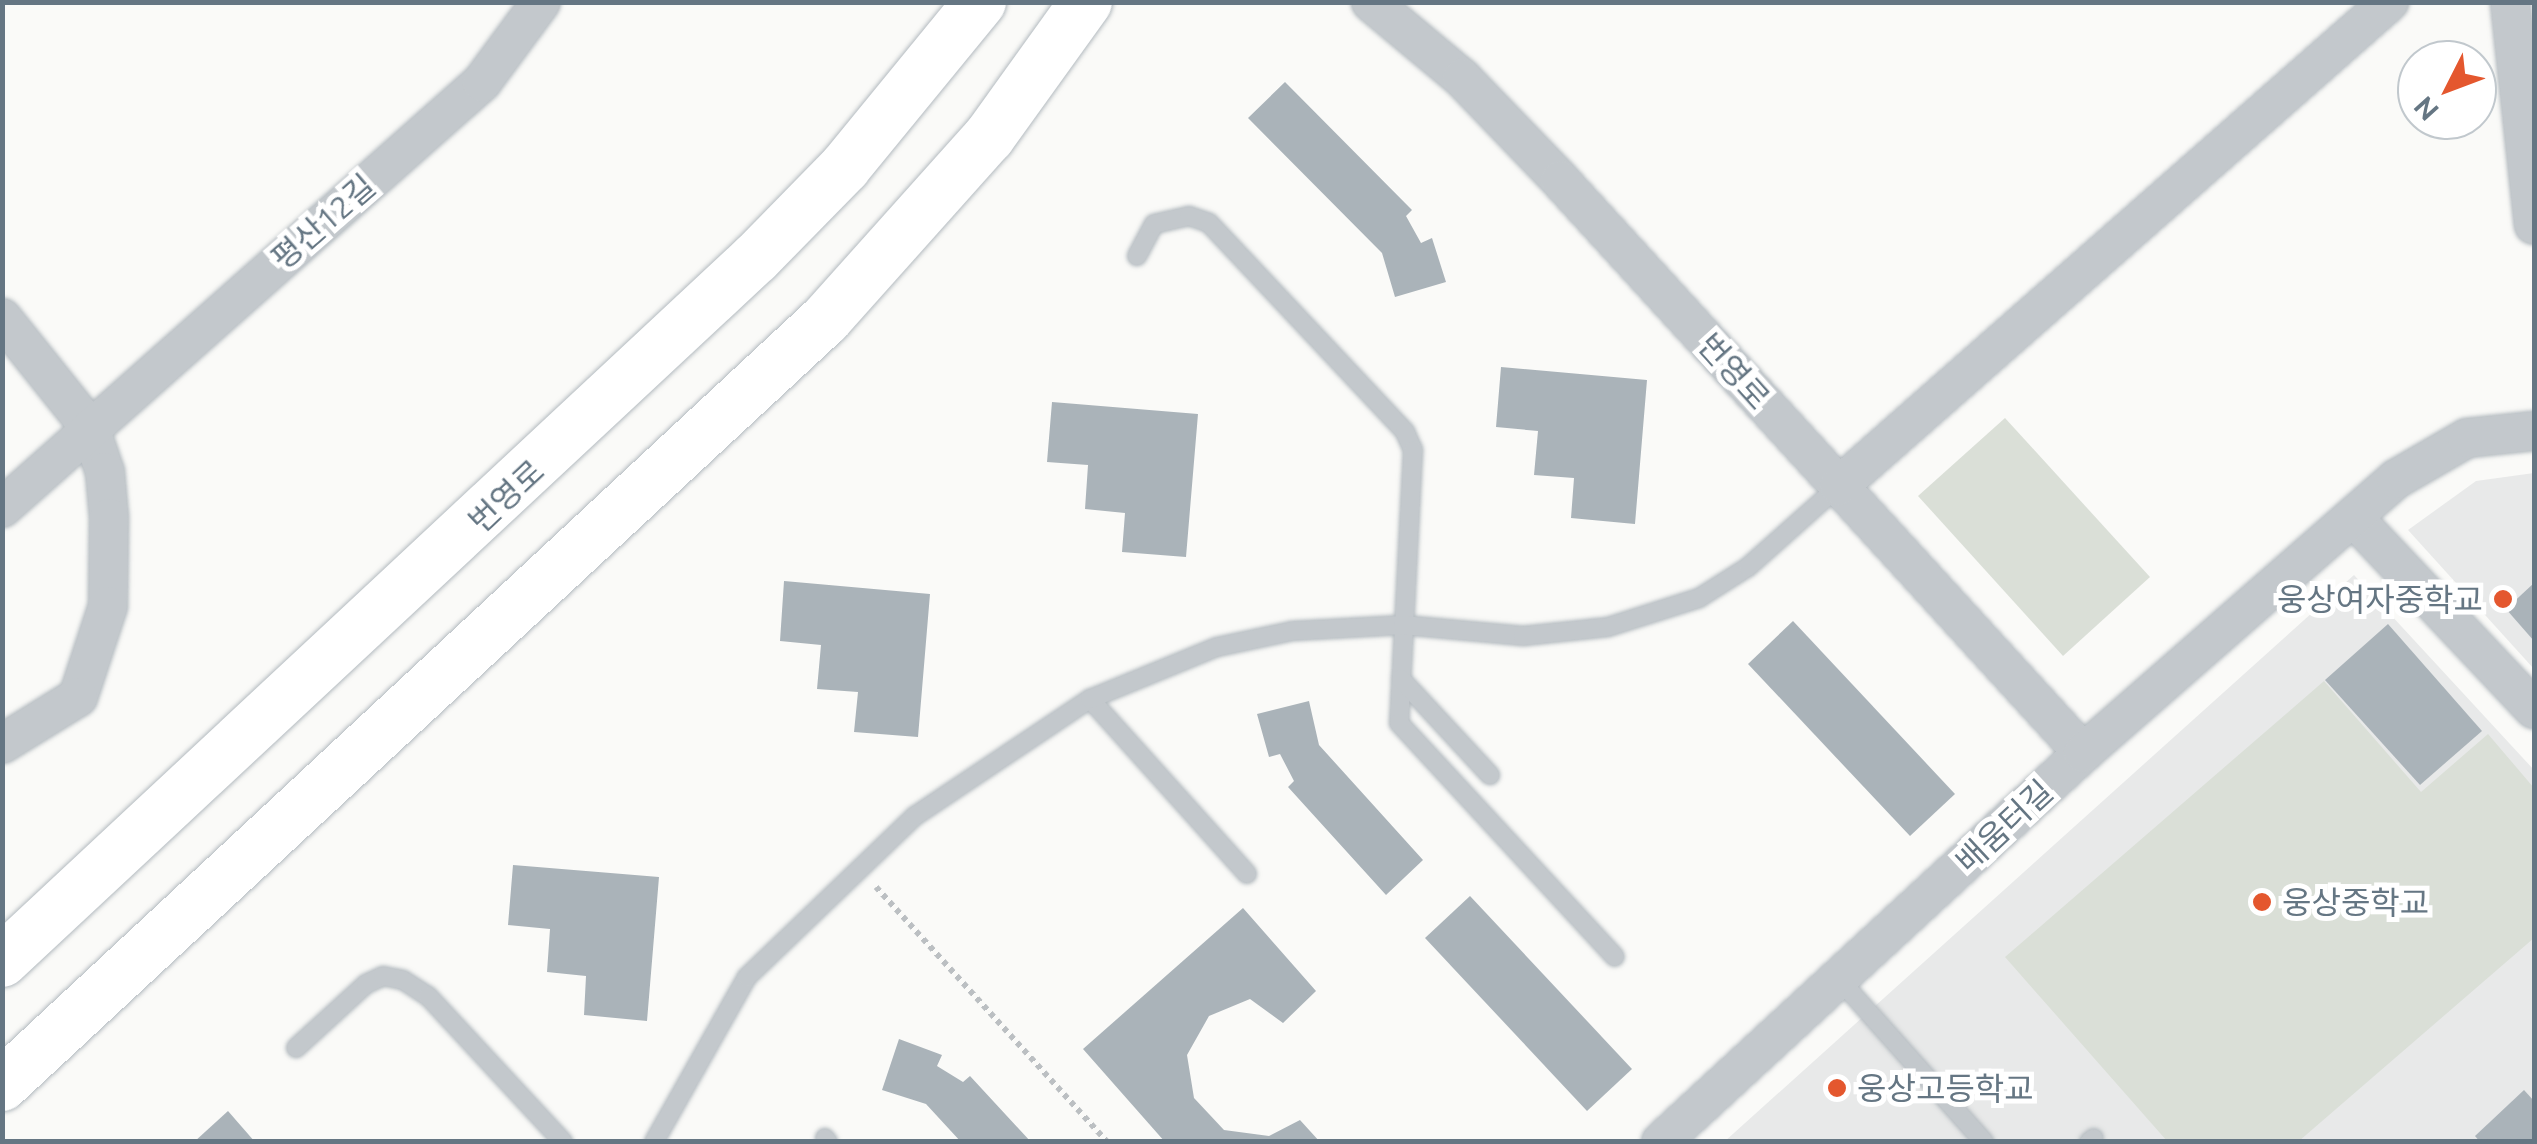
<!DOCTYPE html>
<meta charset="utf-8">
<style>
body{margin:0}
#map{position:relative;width:2537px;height:1144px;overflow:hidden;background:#fafaf8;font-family:Ubuntu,"Noto Sans KR",sans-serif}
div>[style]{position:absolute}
.built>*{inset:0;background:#e8e9e9}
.green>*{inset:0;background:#dadfd7}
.building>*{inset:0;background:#aab3b9}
.path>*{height:6px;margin-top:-3px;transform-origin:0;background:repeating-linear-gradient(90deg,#bbbfc2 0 5px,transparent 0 10px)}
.roads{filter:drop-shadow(0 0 2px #b3babf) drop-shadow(0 0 2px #b3babf)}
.service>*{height:18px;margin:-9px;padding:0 9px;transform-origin:9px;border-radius:9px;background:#c3c8cc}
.minor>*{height:38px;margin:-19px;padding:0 19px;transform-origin:19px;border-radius:19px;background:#c3c8cc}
.secondary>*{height:52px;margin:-26px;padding:0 26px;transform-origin:26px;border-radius:26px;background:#fff}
.dots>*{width:28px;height:28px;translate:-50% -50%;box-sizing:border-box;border:5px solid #fff;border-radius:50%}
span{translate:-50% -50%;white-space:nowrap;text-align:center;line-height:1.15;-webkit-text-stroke:10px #fff;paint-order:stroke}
.street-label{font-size:32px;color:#657683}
.poi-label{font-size:32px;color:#657683}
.right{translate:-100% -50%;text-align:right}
.left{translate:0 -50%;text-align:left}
.frame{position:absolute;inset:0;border:5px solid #657683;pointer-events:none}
.north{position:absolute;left:2397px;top:40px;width:100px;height:100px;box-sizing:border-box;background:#fff;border:2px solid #c1c8cd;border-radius:50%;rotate:228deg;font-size:28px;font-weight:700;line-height:40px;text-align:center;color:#657683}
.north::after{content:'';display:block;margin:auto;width:35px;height:45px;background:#e4572e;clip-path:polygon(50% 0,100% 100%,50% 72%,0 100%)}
</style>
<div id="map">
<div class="built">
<i style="clip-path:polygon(2534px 473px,2534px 669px,2408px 530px,2476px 481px)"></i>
<i style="clip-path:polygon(2354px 575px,2534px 770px,2534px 1141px,1724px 1142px)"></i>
</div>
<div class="green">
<i style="clip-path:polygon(2005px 418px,2150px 577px,2063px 656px,1918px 496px)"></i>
<i style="clip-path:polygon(2324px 681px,2421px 792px,2488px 734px,2534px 788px,2534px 938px,2299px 1141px,2167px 1141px,2005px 957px)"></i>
</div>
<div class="building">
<i style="clip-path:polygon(1285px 82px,1412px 210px,1406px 216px,1421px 243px,1432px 238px,1446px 282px,1395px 297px,1382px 253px,1248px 118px)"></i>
<i style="clip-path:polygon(1501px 367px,1647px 380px,1635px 524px,1571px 518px,1574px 478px,1534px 475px,1538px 431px,1496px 427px)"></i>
<i style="clip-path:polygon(1052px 402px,1198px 414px,1186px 557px,1122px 552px,1125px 513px,1085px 509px,1088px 465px,1047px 462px)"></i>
<i style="clip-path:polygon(784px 581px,930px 594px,918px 737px,854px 732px,858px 692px,817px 689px,821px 645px,780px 641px)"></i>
<i style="clip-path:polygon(2534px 583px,2534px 641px,2506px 609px)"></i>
<i style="clip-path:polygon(1793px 621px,1955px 794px,1910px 836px,1748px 664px)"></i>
<i style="clip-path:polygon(2388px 624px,2482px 731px,2420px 785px,2325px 680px)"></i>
<i style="clip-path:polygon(1309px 701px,1319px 745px,1423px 860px,1386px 895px,1288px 787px,1294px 781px,1280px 754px,1269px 757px,1257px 714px)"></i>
<i style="clip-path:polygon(513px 865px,659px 877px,647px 1021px,584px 1015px,586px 976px,547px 972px,550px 929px,508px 925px)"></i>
<i style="clip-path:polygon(1470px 896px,1632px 1069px,1587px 1111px,1425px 938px)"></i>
<i style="clip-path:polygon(1243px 908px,1316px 991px,1283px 1023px,1250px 999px,1209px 1016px,1187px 1055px,1194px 1098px,1224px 1130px,1269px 1136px,1300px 1120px,1320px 1142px,1165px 1142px,1083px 1049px)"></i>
<i style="clip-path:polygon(899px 1039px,942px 1055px,937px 1066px,963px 1082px,970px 1076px,1031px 1142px,961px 1142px,926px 1104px,882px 1090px)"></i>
<i style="clip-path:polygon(2524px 1090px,2534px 1101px,2534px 1142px,2480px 1142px,2475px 1136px)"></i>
<i style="clip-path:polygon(228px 1111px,255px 1142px,194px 1142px)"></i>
</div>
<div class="path">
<i style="left:876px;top:887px;width:344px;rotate:47.8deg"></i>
</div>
<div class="roads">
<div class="service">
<i style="left:1137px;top:256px;width:36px;rotate:-62deg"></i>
<i style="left:1154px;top:224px;width:36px;rotate:-13deg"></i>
<i style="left:1189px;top:216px;width:21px;rotate:19deg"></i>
<i style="left:1209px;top:223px;width:287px;rotate:46.8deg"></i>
<i style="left:1405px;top:432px;width:20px;rotate:66deg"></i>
<i style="left:1413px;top:450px;width:273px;rotate:92.9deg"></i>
<i style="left:1399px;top:723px;width:318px;rotate:47.3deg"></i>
<i style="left:1401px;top:679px;width:131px;rotate:47.2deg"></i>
<i style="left:1090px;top:699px;width:235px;rotate:48.1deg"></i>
<i style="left:1838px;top:978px;width:220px;rotate:48.3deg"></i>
<i style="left:296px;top:1048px;width:95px;rotate:-42.4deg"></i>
<i style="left:366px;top:984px;width:19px;rotate:-25deg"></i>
<i style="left:383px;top:976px;width:20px;rotate:11deg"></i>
<i style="left:403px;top:980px;width:30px;rotate:33deg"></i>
<i style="left:428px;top:996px;width:199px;rotate:47.2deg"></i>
<i style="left:825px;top:1138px;width:5px;rotate:53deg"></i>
<i style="left:654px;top:1142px;width:189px;rotate:-60.6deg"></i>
<i style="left:747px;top:977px;width:233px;rotate:-43.8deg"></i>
<i style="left:915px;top:816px;width:211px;rotate:-33.8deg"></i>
<i style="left:1090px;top:699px;width:137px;rotate:-22.3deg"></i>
<i style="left:1217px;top:647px;width:77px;rotate:-12deg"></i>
<i style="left:1292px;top:631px;width:111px;rotate:-3.1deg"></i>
<i style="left:1403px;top:625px;width:121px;rotate:5.2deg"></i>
<i style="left:1523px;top:636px;width:85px;rotate:-6deg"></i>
<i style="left:1608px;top:627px;width:96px;rotate:-17.7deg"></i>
<i style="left:1699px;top:598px;width:58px;rotate:-32.3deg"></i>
<i style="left:1748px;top:567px;width:122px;rotate:-41.7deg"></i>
<i style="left:2089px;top:1142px;width:6px;rotate:-39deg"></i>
</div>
<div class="minor">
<i style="left:1371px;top:2px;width:119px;rotate:39.9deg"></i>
<i style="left:1462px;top:78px;width:141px;rotate:46.1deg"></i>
<i style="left:1560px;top:180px;width:776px;rotate:47.61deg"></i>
<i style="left:2510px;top:2px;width:224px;rotate:83.9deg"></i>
<i style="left:2px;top:318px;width:141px;rotate:51.3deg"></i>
<i style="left:90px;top:428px;width:46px;rotate:71.2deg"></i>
<i style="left:105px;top:472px;width:46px;rotate:85deg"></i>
<i style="left:109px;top:518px;width:88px;rotate:90.7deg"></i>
<i style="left:108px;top:606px;width:96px;rotate:108.2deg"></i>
<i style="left:78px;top:697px;width:89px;rotate:148.3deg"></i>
<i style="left:1839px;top:486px;width:733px;rotate:-41.35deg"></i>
<i style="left:2px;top:508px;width:642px;rotate:-41.59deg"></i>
<i style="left:482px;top:82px;width:99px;rotate:-53.6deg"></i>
<i style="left:2353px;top:517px;width:264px;rotate:46.7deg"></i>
<i style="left:1661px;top:1142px;width:574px;rotate:-42.67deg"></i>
<i style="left:2083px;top:753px;width:416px;rotate:-41.2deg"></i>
<i style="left:2396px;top:479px;width:82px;rotate:-30deg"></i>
<i style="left:2467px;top:438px;width:67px;rotate:-6deg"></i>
</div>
<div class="secondary">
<i style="left:2px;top:961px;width:1031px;rotate:-43deg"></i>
<i style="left:756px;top:258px;width:127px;rotate:-45.6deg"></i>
<i style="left:845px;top:167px;width:213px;rotate:-50.7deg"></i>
<i style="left:2px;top:1085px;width:1125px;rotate:-42.91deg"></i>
<i style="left:826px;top:319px;width:244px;rotate:-48.2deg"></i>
<i style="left:989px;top:137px;width:166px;rotate:-54.3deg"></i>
</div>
</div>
<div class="dots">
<i style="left:2503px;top:599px;background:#e4572e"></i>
<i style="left:2262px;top:902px;background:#e4572e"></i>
<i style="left:1837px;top:1088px;background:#e4572e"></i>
</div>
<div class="street-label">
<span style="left:323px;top:222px;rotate:-41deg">평산12길</span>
<span style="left:1734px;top:371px;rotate:48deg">번영로</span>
<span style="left:506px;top:496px;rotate:-43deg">번영로</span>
<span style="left:2004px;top:826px;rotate:-43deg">배움터길</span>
</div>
<div class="poi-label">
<span class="right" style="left:2483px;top:599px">웅상여자중학교</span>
<span class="left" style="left:2282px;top:902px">웅상중학교</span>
<span class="left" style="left:1857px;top:1088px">웅상고등학교</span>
</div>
<div class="frame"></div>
<div class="north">N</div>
</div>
